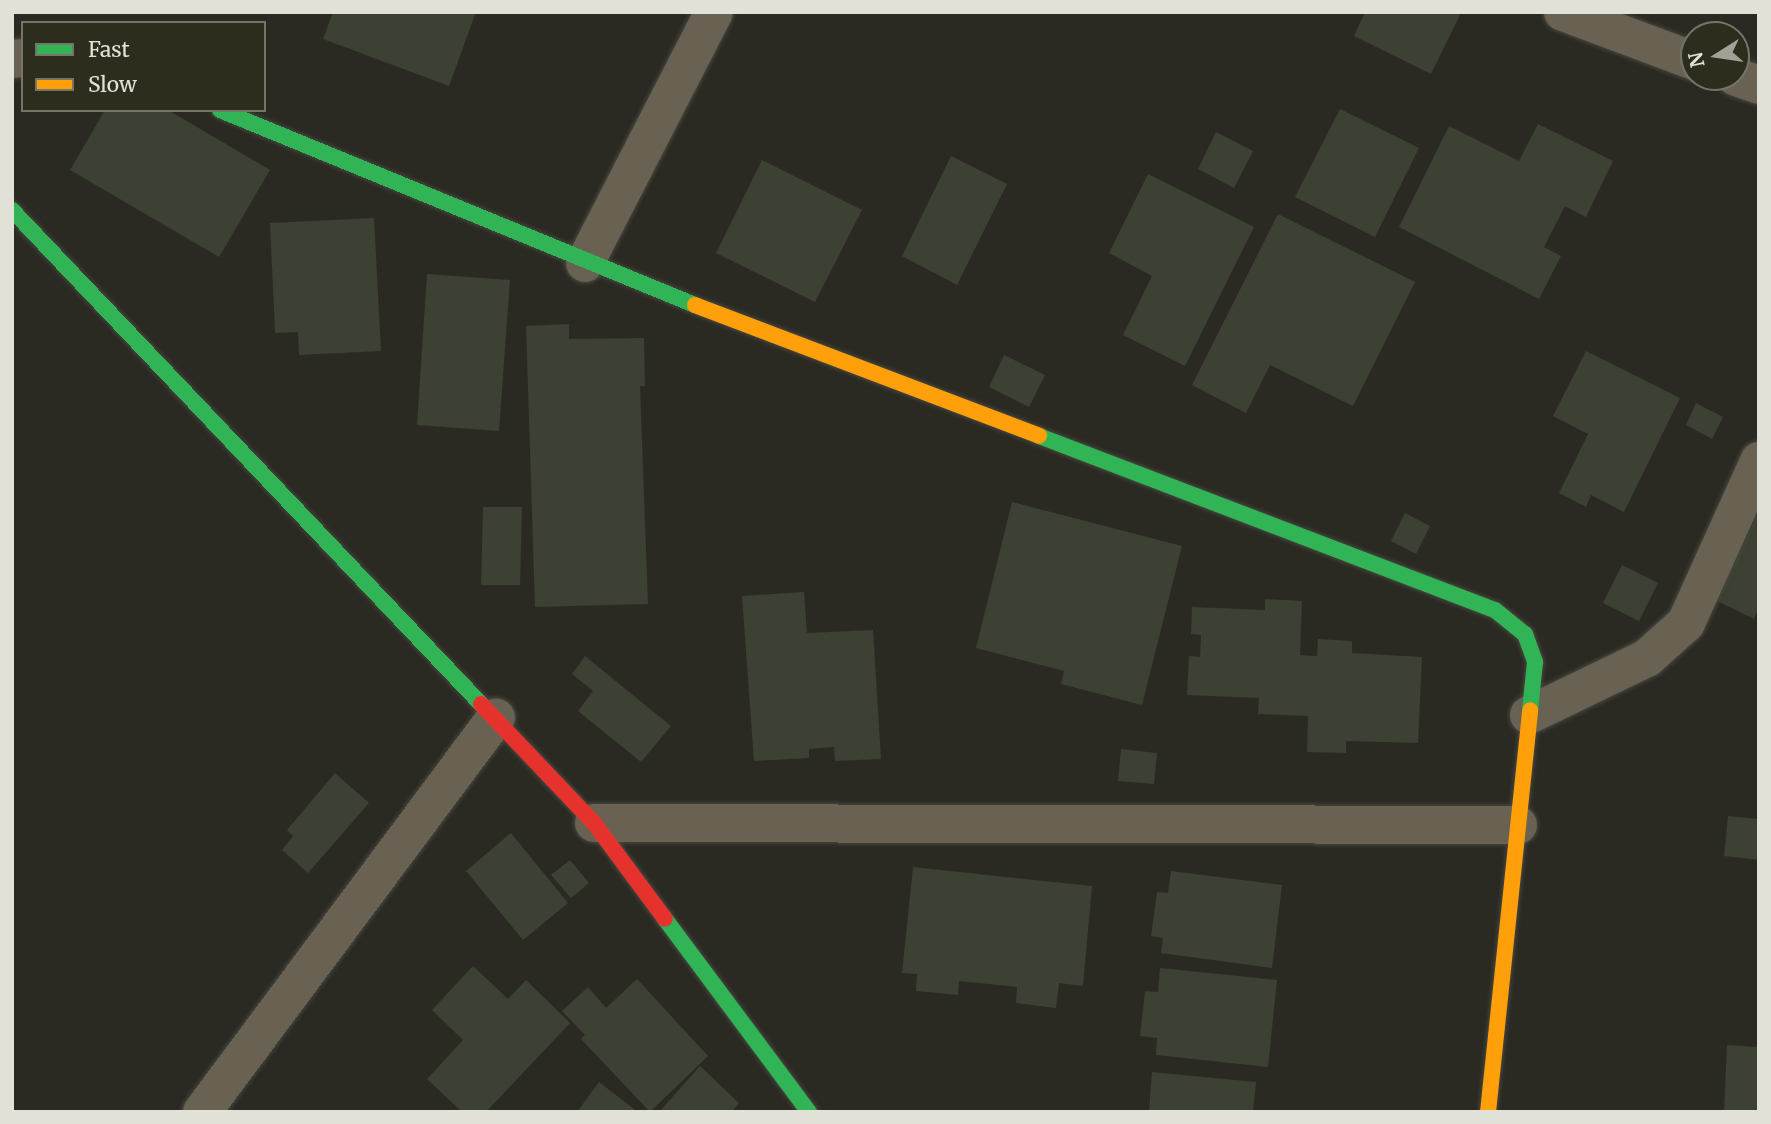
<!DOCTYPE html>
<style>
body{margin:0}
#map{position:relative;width:1771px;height:1124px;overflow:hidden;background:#2a2a22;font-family:Merriweather,serif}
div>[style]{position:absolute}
.building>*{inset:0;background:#3c4133}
.roads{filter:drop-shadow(0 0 2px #464640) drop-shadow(0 0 2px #464640)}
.street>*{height:38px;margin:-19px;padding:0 19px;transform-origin:19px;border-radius:19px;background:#696253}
.fast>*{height:16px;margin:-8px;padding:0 8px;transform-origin:8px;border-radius:8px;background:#30b455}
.slow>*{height:16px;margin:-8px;padding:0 8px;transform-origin:8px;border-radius:8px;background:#ff9f0a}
.jam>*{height:16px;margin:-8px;padding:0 8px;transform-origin:8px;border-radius:8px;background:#e5322d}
span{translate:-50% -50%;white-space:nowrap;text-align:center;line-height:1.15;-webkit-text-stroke:6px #2d2d1e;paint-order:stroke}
.frame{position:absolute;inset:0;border:14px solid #e1e1d8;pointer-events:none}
.legend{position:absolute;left:21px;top:21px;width:245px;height:91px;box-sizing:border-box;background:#2d2d1e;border:2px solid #757568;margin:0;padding:9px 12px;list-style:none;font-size:21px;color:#e1e1d8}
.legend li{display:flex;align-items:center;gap:14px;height:35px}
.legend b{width:35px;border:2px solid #757568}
.north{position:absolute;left:1680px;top:21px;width:70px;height:70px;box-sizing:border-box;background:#2d2d1e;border:2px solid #757568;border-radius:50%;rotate:258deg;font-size:19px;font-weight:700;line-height:28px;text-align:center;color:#e1e1d8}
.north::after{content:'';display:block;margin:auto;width:24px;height:32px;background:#a1a198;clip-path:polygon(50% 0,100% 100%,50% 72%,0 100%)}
</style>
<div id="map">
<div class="building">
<i style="clip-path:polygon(333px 12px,476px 12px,449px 86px,323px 39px)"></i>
<i style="clip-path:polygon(1365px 12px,1454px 12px,1460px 15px,1431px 74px,1354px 36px)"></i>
<i style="clip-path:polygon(1340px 109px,1419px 148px,1375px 237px,1295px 197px)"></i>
<i style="clip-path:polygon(105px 110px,168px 110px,270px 170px,219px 257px,70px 170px)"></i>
<i style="clip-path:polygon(1538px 124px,1613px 161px,1586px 217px,1565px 206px,1544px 247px,1561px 256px,1539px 299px,1399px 227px,1449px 126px,1519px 161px)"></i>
<i style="clip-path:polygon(1216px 132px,1253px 151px,1234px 188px,1198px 169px)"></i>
<i style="clip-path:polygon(951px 156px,1007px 184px,957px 285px,902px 256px)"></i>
<i style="clip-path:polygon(762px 160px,862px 210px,815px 302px,716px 253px)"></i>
<i style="clip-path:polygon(1148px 174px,1254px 227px,1185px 366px,1123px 335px,1152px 276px,1109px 253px)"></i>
<i style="clip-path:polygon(1278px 214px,1415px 282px,1353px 406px,1270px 365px,1246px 413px,1192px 385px)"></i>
<i style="clip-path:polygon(374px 218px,381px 351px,299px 355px,298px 332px,275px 333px,270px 223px)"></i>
<i style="clip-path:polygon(427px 274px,510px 280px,499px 431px,417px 425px)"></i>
<i style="clip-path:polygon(569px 324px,569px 339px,644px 338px,645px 386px,640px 386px,648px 604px,535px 607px,526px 326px)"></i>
<i style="clip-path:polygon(1586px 351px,1680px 398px,1624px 512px,1591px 495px,1586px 507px,1559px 493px,1588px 434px,1553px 416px)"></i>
<i style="clip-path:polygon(1004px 355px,1045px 375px,1029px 407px,989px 387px)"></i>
<i style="clip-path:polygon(1696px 403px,1723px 417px,1712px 439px,1686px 425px)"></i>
<i style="clip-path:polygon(1012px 502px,1182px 546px,1142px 705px,1061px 684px,1064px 671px,976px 648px)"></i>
<i style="clip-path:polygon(483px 507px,522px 507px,520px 585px,481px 585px)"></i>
<i style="clip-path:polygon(1759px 510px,1759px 607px,1754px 619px,1717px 601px)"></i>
<i style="clip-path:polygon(1405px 513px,1430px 526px,1416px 554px,1391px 541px)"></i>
<i style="clip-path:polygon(1622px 565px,1658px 583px,1639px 621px,1603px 603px)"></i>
<i style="clip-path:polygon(804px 592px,807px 633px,873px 630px,881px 759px,835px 761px,834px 747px,809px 749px,809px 758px,754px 761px,742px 596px)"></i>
<i style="clip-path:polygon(1265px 599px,1302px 601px,1300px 655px,1317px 656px,1318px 639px,1352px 641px,1352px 653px,1422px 657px,1418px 743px,1346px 741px,1346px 753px,1307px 752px,1308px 716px,1258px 714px,1259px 698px,1187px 695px,1189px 656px,1200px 657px,1201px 635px,1191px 634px,1192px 607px,1265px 610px)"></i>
<i style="clip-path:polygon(585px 656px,671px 726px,641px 762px,578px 711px,593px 691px,572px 674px)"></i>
<i style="clip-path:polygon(1121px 749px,1157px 753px,1154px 784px,1118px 781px)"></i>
<i style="clip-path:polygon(335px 773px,369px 803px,308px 873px,282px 850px,293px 836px,287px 830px)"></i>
<i style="clip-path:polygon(1728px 816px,1759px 819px,1759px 860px,1724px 856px)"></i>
<i style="clip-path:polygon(511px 833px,568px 903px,523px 940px,466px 871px)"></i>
<i style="clip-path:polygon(570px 860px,589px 883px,571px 898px,551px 875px)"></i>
<i style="clip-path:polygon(913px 867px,1092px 886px,1083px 986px,1059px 983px,1056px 1008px,1016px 1003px,1017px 987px,959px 981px,958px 995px,916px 991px,917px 974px,902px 973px)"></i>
<i style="clip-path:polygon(1171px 871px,1282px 885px,1272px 968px,1161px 953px,1163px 938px,1151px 936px,1157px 892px,1168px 893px)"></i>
<i style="clip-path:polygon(473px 966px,508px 999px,526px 980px,570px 1023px,486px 1112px,462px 1112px,427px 1079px,463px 1040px,432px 1010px)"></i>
<i style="clip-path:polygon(1160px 968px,1277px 980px,1268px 1067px,1156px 1055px,1157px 1038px,1140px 1036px,1145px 991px,1158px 992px)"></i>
<i style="clip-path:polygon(637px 979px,708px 1056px,650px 1112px,581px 1039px,585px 1035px,562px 1011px,588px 987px,606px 1008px)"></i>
<i style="clip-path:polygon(1727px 1045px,1759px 1047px,1759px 1112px,1724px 1112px)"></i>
<i style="clip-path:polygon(700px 1066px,739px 1103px,732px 1112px,659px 1112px)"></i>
<i style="clip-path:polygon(1152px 1072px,1256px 1082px,1253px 1112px,1149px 1112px)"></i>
<i style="clip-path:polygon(599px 1082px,638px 1112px,577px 1112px)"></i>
</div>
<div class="roads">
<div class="street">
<i style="left:1563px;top:12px;width:140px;rotate:20.5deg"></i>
<i style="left:12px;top:59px;width:11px;rotate:-5deg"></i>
<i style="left:1736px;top:77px;width:24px;rotate:19deg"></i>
<i style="left:585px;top:263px;width:282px;rotate:-62.8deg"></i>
<i style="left:1529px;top:715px;width:131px;rotate:-25.8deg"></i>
<i style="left:1647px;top:658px;width:52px;rotate:-41.9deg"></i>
<i style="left:1686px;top:623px;width:178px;rotate:-65.7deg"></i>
<i style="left:594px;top:823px;width:924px;rotate:0.12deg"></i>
<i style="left:202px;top:1112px;width:492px;rotate:-53.3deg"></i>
</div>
<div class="fast">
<i style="left:220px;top:110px;width:513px;rotate:22.32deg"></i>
<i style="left:12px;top:210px;width:681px;rotate:46.49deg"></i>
<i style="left:1039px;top:436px;width:488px;rotate:20.9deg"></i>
<i style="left:1495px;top:610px;width:38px;rotate:39deg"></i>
<i style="left:1525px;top:634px;width:30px;rotate:70deg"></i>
<i style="left:1535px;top:662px;width:48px;rotate:95.9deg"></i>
<i style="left:665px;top:919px;width:241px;rotate:53.3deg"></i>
</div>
<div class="slow">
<i style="left:695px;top:305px;width:368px;rotate:20.8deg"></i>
<i style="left:1488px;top:1112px;width:404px;rotate:-84deg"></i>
</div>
<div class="jam">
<i style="left:481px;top:704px;width:164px;rotate:46.5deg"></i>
<i style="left:594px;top:823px;width:119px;rotate:53.5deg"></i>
</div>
</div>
<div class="frame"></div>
<ul class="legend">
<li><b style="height:9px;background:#30b455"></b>Fast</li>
<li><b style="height:9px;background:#ff9f0a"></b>Slow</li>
</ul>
<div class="north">N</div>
</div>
